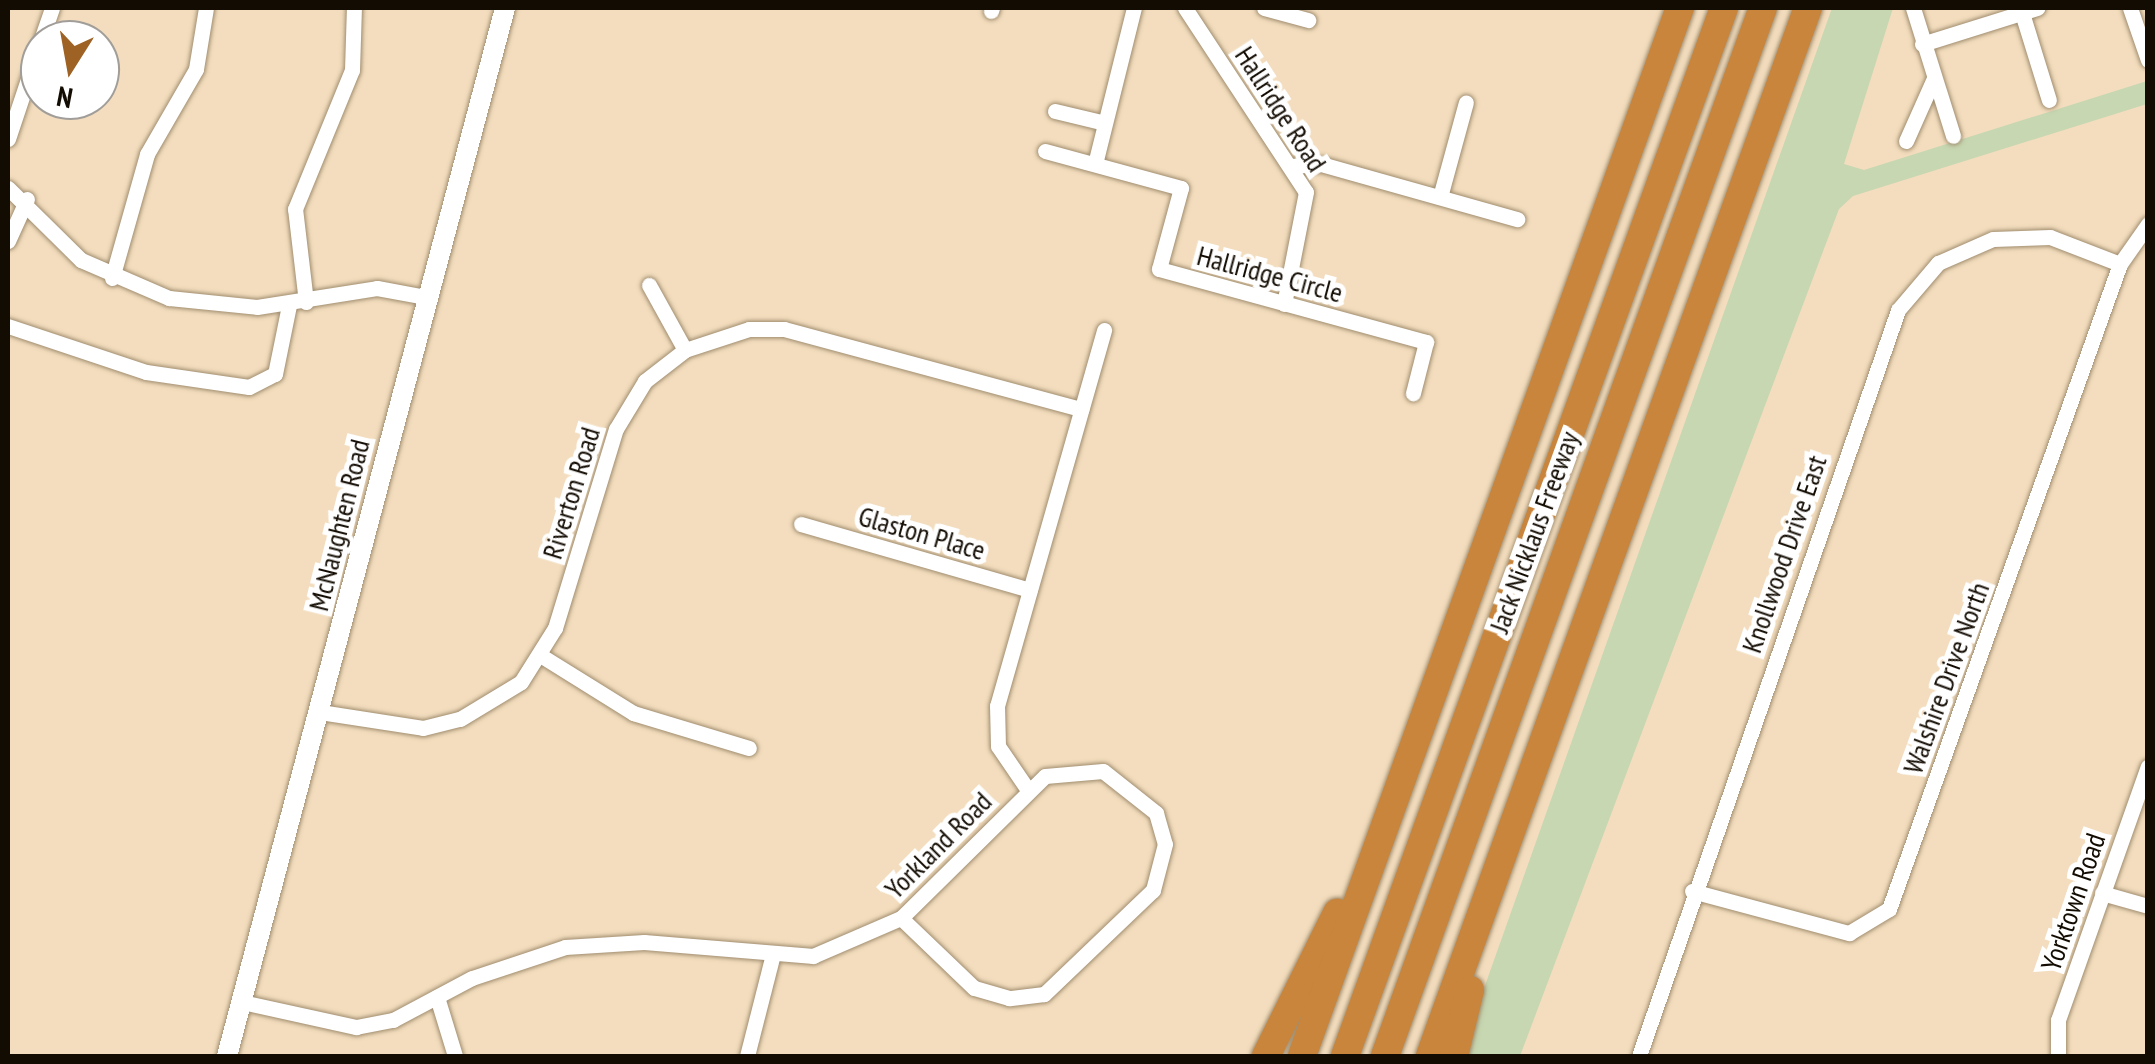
<!DOCTYPE html>
<style>
body{margin:0}
#map{position:relative;width:2155px;height:1064px;overflow:hidden;background:#f3ddbe;font-family:"PT Sans Narrow",sans-serif}
div>[style]{position:absolute}
.green>*{inset:0;background:#c6d7b1}
.roads{filter:drop-shadow(0 0 2px #a08d6f) drop-shadow(0 0 2px #a08d6f)}
.minor>*{height:15px;margin:-7.5px;padding:0 7.5px;transform-origin:7.5px;border-radius:7.5px;background:#fff}
.tertiary>*{height:20px;margin:-10px;padding:0 10px;transform-origin:10px;border-radius:10px;background:#fff}
.motorway>*{height:28px;margin:-14px;padding:0 14px;transform-origin:14px;border-radius:14px;background:#c9853c}
span{translate:-50% -50%;white-space:nowrap;text-align:center;line-height:1.15;-webkit-text-stroke:10px #fff;paint-order:stroke}
.street-label{font-size:28px;color:#130c03}
.frame{position:absolute;inset:0;border:10px solid #130c03;pointer-events:none}
.north{position:absolute;left:20px;top:20px;width:100px;height:100px;box-sizing:border-box;background:#fff;border:2px solid #a19e9a;border-radius:50%;rotate:191deg;font-size:28px;font-weight:700;line-height:40px;text-align:center;color:#130c03}
.north::after{content:'';display:block;margin:auto;width:35px;height:45px;background:#9e6324;clip-path:polygon(50% 0,100% 100%,50% 72%,0 100%)}
</style>
<div id="map">
<div class="green">
<i style="clip-path:polygon(1832px 8px,1893px 8px,1844px 164px,1864px 170px,2147px 81px,2147px 104px,1853px 196px,1839px 209px,1520px 1056px,1460px 1056px)"></i>
</div>
<div class="roads">
<div class="minor">
<i style="left:1185px;top:8px;width:220px;rotate:56.7deg"></i>
<i style="left:1306px;top:192px;width:114px;rotate:101.1deg"></i>
<i style="left:1264px;top:8px;width:46px;rotate:15.3deg"></i>
<i style="left:1913px;top:8px;width:134px;rotate:72.6deg"></i>
<i style="left:2130px;top:8px;width:55px;rotate:70.9deg"></i>
<i style="left:991px;top:11px;width:3px;rotate:-72deg"></i>
<i style="left:2022px;top:13px;width:91px;rotate:72.8deg"></i>
<i style="left:41px;top:40px;width:34px;rotate:-71deg"></i>
<i style="left:1922px;top:44px;width:121px;rotate:-17.4deg"></i>
<i style="left:1055px;top:111px;width:51px;rotate:13.5deg"></i>
<i style="left:8px;top:139px;width:101px;rotate:-71.6deg"></i>
<i style="left:1906px;top:141px;width:69px;rotate:-66deg"></i>
<i style="left:1045px;top:151px;width:141px;rotate:15.2deg"></i>
<i style="left:1181px;top:188px;width:84px;rotate:105.2deg"></i>
<i style="left:1159px;top:269px;width:277px;rotate:15.3deg"></i>
<i style="left:1426px;top:342px;width:53px;rotate:104.3deg"></i>
<i style="left:1095px;top:164px;width:161px;rotate:-76deg"></i>
<i style="left:1291px;top:166px;width:30px;rotate:-4deg"></i>
<i style="left:1321px;top:164px;width:204px;rotate:15.7deg"></i>
<i style="left:8px;top:188px;width:103px;rotate:44.6deg"></i>
<i style="left:81px;top:260px;width:96px;rotate:23.4deg"></i>
<i style="left:169px;top:298px;width:88px;rotate:5.8deg"></i>
<i style="left:257px;top:307px;width:121px;rotate:-9deg"></i>
<i style="left:377px;top:288px;width:50px;rotate:10.4deg"></i>
<i style="left:1440px;top:197px;width:98px;rotate:-74.7deg"></i>
<i style="left:8px;top:241px;width:46px;rotate:-65.7deg"></i>
<i style="left:112px;top:278px;width:129px;rotate:-74.2deg"></i>
<i style="left:147px;top:154px;width:98px;rotate:-60deg"></i>
<i style="left:196px;top:69px;width:62px;rotate:-80.7deg"></i>
<i style="left:649px;top:285px;width:74px;rotate:61deg"></i>
<i style="left:306px;top:302px;width:94px;rotate:-96.7deg"></i>
<i style="left:295px;top:209px;width:150px;rotate:-67.7deg"></i>
<i style="left:352px;top:70px;width:62px;rotate:-88.2deg"></i>
<i style="left:8px;top:326px;width:145px;rotate:18.4deg"></i>
<i style="left:146px;top:372px;width:104px;rotate:8.3deg"></i>
<i style="left:249px;top:387px;width:29px;rotate:-27deg"></i>
<i style="left:275px;top:374px;width:70px;rotate:-78.5deg"></i>
<i style="left:801px;top:524px;width:238px;rotate:16.1deg"></i>
<i style="left:540px;top:655px;width:110px;rotate:31.9deg"></i>
<i style="left:633px;top:713px;width:121px;rotate:16.8deg"></i>
<i style="left:320px;top:712px;width:104px;rotate:8.8deg"></i>
<i style="left:423px;top:728px;width:38px;rotate:-14deg"></i>
<i style="left:460px;top:719px;width:71px;rotate:-31.2deg"></i>
<i style="left:521px;top:682px;width:64px;rotate:-57.8deg"></i>
<i style="left:555px;top:628px;width:208px;rotate:-73deg"></i>
<i style="left:616px;top:429px;width:56px;rotate:-58.9deg"></i>
<i style="left:645px;top:381px;width:51px;rotate:-37.8deg"></i>
<i style="left:685px;top:350px;width:67px;rotate:-18.2deg"></i>
<i style="left:749px;top:329px;width:35px"></i>
<i style="left:784px;top:329px;width:308px;rotate:15.1deg"></i>
<i style="left:1028px;top:790px;width:53px;rotate:-124.3deg"></i>
<i style="left:998px;top:746px;width:40px;rotate:-91.4deg"></i>
<i style="left:997px;top:706px;width:391px;rotate:-74.1deg"></i>
<i style="left:1692px;top:891px;width:163px;rotate:15deg"></i>
<i style="left:1849px;top:933px;width:47px;rotate:-31deg"></i>
<i style="left:1889px;top:909px;width:685px;rotate:-70.3deg"></i>
<i style="left:2120px;top:264px;width:49px;rotate:-55deg"></i>
<i style="left:2102px;top:893px;width:48px;rotate:15.8deg"></i>
<i style="left:437px;top:997px;width:62px;rotate:73deg"></i>
<i style="left:242px;top:1002px;width:117px;rotate:12.4deg"></i>
<i style="left:356px;top:1027px;width:38px;rotate:-11deg"></i>
<i style="left:393px;top:1020px;width:89px;rotate:-28deg"></i>
<i style="left:472px;top:978px;width:98px;rotate:-18.4deg"></i>
<i style="left:565px;top:947px;width:79px;rotate:-3.6deg"></i>
<i style="left:644px;top:942px;width:170px;rotate:4.7deg"></i>
<i style="left:813px;top:956px;width:96px;rotate:-23.4deg"></i>
<i style="left:901px;top:918px;width:202px;rotate:-44.6deg"></i>
<i style="left:1045px;top:776px;width:58px;rotate:-4.9deg"></i>
<i style="left:1103px;top:771px;width:68px;rotate:38.4deg"></i>
<i style="left:1156px;top:813px;width:32px;rotate:74deg"></i>
<i style="left:1165px;top:844px;width:48px;rotate:104.6deg"></i>
<i style="left:1153px;top:890px;width:151px;rotate:136.3deg"></i>
<i style="left:1044px;top:994px;width:35px;rotate:173deg"></i>
<i style="left:1009px;top:998px;width:36px;rotate:-164deg"></i>
<i style="left:974px;top:988px;width:101px;rotate:-136.2deg"></i>
<i style="left:747px;top:1056px;width:101px;rotate:-75.7deg"></i>
<i style="left:1639px;top:1056px;width:790px;rotate:-70.85deg"></i>
<i style="left:1898px;top:310px;width:62px;rotate:-49.6deg"></i>
<i style="left:1938px;top:263px;width:60px;rotate:-23.6deg"></i>
<i style="left:1993px;top:239px;width:57px;rotate:-2deg"></i>
<i style="left:2050px;top:237px;width:75px;rotate:21.1deg"></i>
<i style="left:2058px;top:1056px;width:36px;rotate:-90deg"></i>
<i style="left:2058px;top:1020px;width:269px;rotate:-70.5deg"></i>
</div>
<div class="tertiary">
<i style="left:227px;top:1056px;width:1084px;rotate:-75.14deg"></i>
</div>
<div class="motorway">
<i style="left:1266px;top:1056px;width:160px;rotate:-63.6deg"></i>
<i style="left:1302px;top:1056px;width:1114px;rotate:-70.17deg"></i>
<i style="left:1345px;top:1056px;width:1114px;rotate:-70.12deg"></i>
<i style="left:1385px;top:1056px;width:1114px;rotate:-70.17deg"></i>
<i style="left:1430px;top:1056px;width:1114px;rotate:-70.17deg"></i>
<i style="left:1454px;top:1056px;width:68px;rotate:-76.4deg"></i>
</div>
</div>
<div class="street-label">
<span style="left:1281px;top:109px;rotate:57deg">Hallridge Road</span>
<span style="left:1270px;top:274px;rotate:15deg">Hallridge Circle</span>
<span style="left:571px;top:493px;rotate:-73deg">Riverton Road</span>
<span style="left:339px;top:525px;rotate:-76deg">McNaughten Road</span>
<span style="left:1534px;top:532px;rotate:-70deg">Jack Nicklaus Freeway</span>
<span style="left:922px;top:533px;rotate:16deg">Glaston Place</span>
<span style="left:1784px;top:554px;rotate:-71deg">Knollwood Drive East</span>
<span style="left:1946px;top:678px;rotate:-70deg">Walshire Drive North</span>
<span style="left:938px;top:845px;rotate:-45deg">Yorkland Road</span>
<span style="left:2073px;top:902px;rotate:-71deg">Yorktown Road</span>
</div>
<div class="frame"></div>
<div class="north">N</div>
</div>
